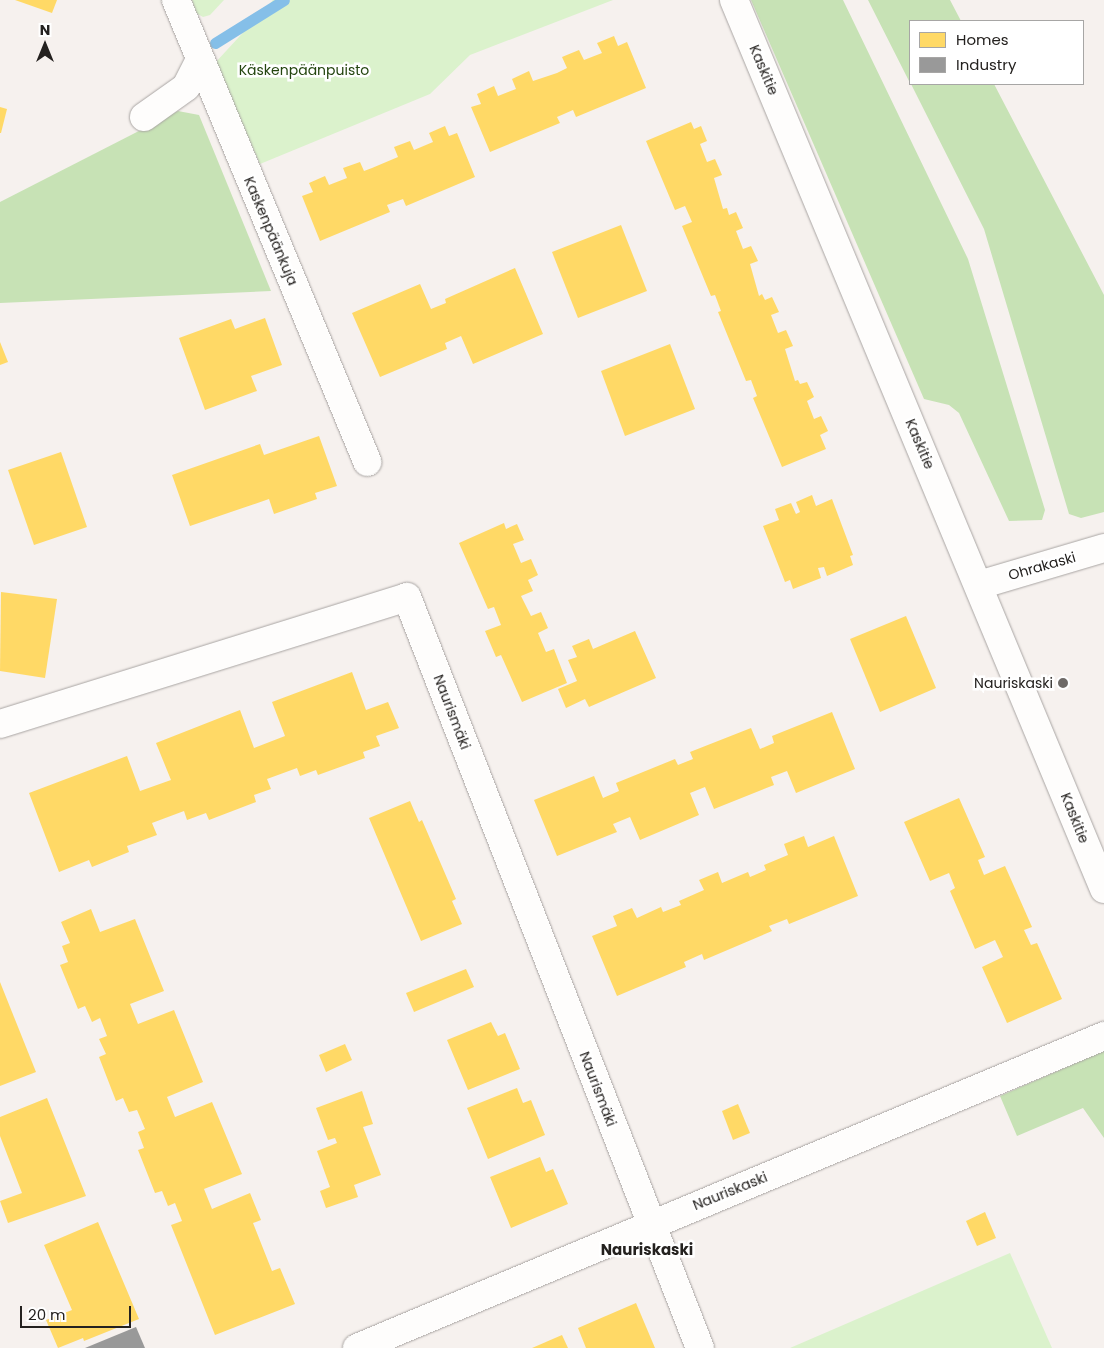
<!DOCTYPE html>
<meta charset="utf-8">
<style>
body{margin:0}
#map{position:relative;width:1104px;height:1348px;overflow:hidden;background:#f6f1ee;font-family:Poppins,sans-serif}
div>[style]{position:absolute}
.green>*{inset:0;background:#dbf2cc}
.forest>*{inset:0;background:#c7e2b5}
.homes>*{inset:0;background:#ffd966}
.industry>*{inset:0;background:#999}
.stream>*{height:11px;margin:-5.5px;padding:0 5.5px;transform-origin:5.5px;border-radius:5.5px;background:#85bfe8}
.roads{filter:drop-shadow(0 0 1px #a9a5a3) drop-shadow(0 0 1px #a9a5a3)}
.minor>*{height:28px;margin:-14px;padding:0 14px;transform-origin:14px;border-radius:14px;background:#fefdfc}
.dots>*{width:14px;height:14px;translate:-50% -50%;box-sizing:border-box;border:2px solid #fff;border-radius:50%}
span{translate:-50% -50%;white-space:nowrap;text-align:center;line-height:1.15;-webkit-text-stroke:5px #fff;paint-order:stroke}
.park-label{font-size:14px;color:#24450f}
.street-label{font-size:14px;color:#24211f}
.poi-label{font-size:14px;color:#24211f}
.right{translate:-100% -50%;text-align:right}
.neighbourhood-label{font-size:15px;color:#24211f;font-weight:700}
.legend{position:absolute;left:909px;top:20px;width:175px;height:65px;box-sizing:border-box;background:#fff;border:1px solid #a7a6a5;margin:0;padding:6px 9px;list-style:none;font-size:15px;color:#24211f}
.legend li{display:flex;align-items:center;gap:10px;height:25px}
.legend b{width:25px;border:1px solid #a7a6a5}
.north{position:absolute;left:20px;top:20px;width:50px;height:50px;-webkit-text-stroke:4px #fff;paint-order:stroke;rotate:0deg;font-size:14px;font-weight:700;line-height:20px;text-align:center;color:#24211f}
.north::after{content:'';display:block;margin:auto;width:18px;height:22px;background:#24211f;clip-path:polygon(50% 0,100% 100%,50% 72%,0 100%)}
.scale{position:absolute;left:20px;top:1306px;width:111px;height:22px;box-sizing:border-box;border:2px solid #24211f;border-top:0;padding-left:6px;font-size:15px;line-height:18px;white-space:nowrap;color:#24211f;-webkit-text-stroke:4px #fff;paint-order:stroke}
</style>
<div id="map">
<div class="green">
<i style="clip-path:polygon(192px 0,224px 0,210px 15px,203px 17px,196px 13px)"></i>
<i style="clip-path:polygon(273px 0,613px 0,470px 55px,430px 94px,260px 164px,215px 63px)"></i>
<i style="clip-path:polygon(1010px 1253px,1052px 1348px,790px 1348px)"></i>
</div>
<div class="forest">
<i style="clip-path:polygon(751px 0,843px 0,968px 259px,1045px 510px,1042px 520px,1009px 521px,959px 413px,949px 405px,924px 399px)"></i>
<i style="clip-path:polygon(868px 0,950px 0,961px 21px,910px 21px,910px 83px)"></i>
<i style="clip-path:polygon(911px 84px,994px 84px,1104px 295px,1104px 512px,1081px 518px,1069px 514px,984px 229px)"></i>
<i style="clip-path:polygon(178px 111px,199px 115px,271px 291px,0 303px,0 202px)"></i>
<i style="clip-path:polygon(1104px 1051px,1104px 1138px,1083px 1108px,1017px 1136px,1000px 1096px)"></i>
</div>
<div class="homes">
<i style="clip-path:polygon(15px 0,57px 0,52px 13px)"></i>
<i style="clip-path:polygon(614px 36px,618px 46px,627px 42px,646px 88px,576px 117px,573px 110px,557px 117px,560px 123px,490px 152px,471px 107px,481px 104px,477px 94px,494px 86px,498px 96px,516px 89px,512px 79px,529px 71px,533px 81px,557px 73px,567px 68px,562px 57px,579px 50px,584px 60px,602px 53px,597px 43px)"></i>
<i style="clip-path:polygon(0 107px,7px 109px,1px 133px,0 133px)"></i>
<i style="clip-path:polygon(691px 122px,694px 129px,701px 126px,707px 141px,700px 144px,707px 162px,715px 159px,722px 175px,714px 178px,723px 209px,727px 208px,729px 215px,736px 212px,743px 228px,736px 231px,743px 249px,751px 246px,758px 261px,750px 264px,759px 296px,762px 294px,765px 300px,772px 297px,779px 312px,771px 315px,778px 333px,786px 330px,793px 346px,785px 349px,795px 381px,798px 380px,800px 384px,807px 382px,814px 397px,807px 401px,814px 419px,821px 416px,828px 431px,820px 435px,826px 449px,782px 467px,753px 398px,757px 396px,751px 380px,746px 381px,718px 312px,721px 311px,715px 295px,711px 296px,682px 226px,692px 222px,685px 206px,675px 210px,646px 141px)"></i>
<i style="clip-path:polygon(445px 126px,449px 136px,457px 133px,475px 177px,406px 206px,403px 199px,387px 205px,390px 212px,320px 241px,302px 196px,313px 192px,309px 183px,325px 176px,329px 185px,347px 178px,343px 168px,360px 162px,364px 171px,372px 168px,398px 157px,394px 147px,410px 141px,414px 150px,433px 142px,429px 133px)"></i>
<i style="clip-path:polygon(621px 225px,647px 291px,578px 318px,552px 252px)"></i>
<i style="clip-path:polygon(515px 268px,543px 334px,473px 364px,461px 336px,445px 343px,447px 349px,380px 377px,352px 313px,420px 284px,431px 309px,446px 303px,445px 299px)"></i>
<i style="clip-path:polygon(265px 318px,282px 365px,251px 376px,257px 391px,205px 410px,179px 338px,231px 319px,235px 329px)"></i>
<i style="clip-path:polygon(0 342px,8px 362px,0 365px)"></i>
<i style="clip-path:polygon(670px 344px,695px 409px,625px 436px,601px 371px)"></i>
<i style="clip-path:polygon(319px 436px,337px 486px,315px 493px,317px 499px,274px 514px,269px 499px,190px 526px,172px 475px,260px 444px,264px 455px)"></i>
<i style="clip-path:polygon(61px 452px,87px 527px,34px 545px,8px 470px)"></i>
<i style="clip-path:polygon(812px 495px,816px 506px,832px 499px,853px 555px,850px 556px,853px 565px,827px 576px,824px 567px,818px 568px,821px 578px,793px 589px,790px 580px,785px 582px,763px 526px,779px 520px,775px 509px,791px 503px,796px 514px,800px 512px,796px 502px)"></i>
<i style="clip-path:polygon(504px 523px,506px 529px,517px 524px,524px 540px,513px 544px,521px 563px,531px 559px,538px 575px,528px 580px,533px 591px,521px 596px,531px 616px,541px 612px,548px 628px,538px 633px,546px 652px,554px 649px,567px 683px,522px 702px,501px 655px,496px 657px,485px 631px,501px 625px,494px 607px,488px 609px,459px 543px)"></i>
<i style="clip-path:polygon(1px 592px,57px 599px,45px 678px,0 671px)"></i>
<i style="clip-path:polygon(906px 616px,936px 688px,880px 712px,850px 639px)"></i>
<i style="clip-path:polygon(635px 631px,656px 678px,589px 707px,585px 699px,566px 708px,558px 689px,577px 681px,568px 660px,577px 657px,572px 646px,589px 639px,593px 649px)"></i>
<i style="clip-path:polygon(352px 672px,366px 710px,388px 702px,399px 728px,376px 736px,380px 746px,363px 752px,365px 758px,318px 775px,316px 770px,300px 776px,297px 768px,267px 779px,271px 789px,254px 795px,256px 802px,209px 820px,206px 813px,187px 820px,184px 811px,152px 823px,157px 835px,127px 846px,129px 852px,92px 867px,89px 860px,59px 872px,29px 793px,127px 756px,140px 791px,171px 780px,156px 743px,240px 710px,254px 748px,285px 736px,272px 702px)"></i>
<i style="clip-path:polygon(832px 712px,855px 769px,796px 793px,787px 771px,771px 777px,774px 785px,714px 809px,705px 787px,690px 793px,699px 815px,640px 840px,630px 817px,613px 824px,617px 832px,557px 856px,534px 800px,594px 776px,603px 798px,619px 791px,616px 783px,675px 759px,678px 765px,693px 759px,690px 752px,751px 728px,760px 749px,774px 743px,772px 736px)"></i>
<i style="clip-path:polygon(959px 798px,985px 857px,978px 860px,984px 875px,1005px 866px,1032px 927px,1024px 930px,1031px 945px,1037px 943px,1062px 999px,1007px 1023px,982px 967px,1003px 957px,995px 940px,975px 949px,950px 891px,955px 888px,949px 873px,930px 881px,904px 822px)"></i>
<i style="clip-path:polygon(410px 801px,419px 822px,422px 820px,456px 899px,452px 901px,462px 924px,421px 941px,369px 818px)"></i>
<i style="clip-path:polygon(804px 836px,808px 847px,834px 836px,858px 896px,789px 924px,787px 919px,769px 926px,772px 931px,704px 960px,702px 954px,684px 962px,686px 967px,617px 996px,592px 936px,617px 926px,613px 916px,632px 908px,637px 918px,661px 907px,663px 912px,681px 905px,679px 901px,704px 890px,699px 880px,718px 872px,722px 883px,748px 872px,750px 877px,766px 870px,764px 865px,788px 855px,784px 844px)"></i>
<i style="clip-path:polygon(91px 909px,100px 932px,135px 919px,164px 991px,130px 1004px,138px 1024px,174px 1010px,203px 1082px,167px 1097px,175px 1117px,212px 1102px,242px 1174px,204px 1189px,212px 1209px,250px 1193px,261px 1220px,253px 1223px,272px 1271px,280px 1268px,295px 1304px,215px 1335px,171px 1225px,182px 1221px,175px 1203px,168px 1206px,162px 1191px,155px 1193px,138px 1150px,144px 1148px,138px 1132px,145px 1129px,137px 1110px,129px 1112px,123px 1098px,116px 1101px,99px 1057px,106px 1054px,99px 1039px,107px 1036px,100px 1018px,92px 1022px,85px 1006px,78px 1009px,60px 965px,68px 962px,62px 946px,70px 943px,61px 922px)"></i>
<i style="clip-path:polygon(466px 969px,474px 987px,414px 1012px,406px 993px)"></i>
<i style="clip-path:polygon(0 982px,36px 1072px,0 1086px)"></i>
<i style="clip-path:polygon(491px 1022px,498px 1036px,505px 1033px,520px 1069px,468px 1090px,447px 1040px)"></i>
<i style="clip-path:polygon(345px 1044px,352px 1060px,326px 1072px,319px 1055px)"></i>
<i style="clip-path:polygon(517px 1088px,523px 1103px,531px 1100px,545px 1135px,488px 1159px,467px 1108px)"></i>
<i style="clip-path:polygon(362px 1091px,373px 1124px,363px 1127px,381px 1175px,354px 1185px,358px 1197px,326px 1208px,320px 1191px,330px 1187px,317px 1151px,337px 1143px,335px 1138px,328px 1140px,316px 1108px)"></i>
<i style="clip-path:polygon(47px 1098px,86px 1196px,8px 1223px,0 1201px,22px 1193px,0 1136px,0 1117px)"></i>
<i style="clip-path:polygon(738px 1104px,750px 1133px,733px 1140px,722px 1111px)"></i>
<i style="clip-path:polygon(540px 1157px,546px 1172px,553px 1169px,568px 1204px,511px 1228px,490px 1177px)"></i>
<i style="clip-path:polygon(985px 1212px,996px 1238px,977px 1246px,966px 1221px)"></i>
<i style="clip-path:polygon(98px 1222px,139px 1319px,84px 1341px,83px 1338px,58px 1348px,46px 1320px,72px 1310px,44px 1245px)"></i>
<i style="clip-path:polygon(636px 1303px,655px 1348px,586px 1348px,578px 1328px)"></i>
<i style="clip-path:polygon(562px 1335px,568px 1348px,532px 1348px)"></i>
</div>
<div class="industry">
<i style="clip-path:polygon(136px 1327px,145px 1348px,85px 1348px)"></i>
</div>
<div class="stream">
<i style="left:215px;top:43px;width:81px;rotate:-31.9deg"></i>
</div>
<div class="roads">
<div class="minor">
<i style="left:176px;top:0;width:500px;rotate:67.5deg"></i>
<i style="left:734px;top:0;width:963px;rotate:67.4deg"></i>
<i style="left:144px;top:117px;width:52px;rotate:-35.5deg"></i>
<i style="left:186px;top:87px;width:31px;rotate:-63deg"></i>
<i style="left:979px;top:585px;width:130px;rotate:-16.5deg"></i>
<i style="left:0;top:724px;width:426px;rotate:-17.3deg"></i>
<i style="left:407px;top:597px;width:806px;rotate:68.69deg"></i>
<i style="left:357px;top:1348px;width:810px;rotate:-22.67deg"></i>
</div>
</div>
<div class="dots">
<i style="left:1063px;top:683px;background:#6e6a67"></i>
</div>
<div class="park-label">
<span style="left:304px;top:70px">Käskenpäänpuisto</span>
</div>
<div class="street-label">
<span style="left:764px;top:70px;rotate:67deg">Kaskitie</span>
<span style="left:271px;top:231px;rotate:67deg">Kaskenpäänkuja</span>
<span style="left:920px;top:444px;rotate:67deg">Kaskitie</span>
<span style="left:1042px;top:566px;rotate:-16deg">Ohrakaski</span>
<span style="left:452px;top:712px;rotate:69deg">Naurismäki</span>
<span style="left:1075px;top:818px;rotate:68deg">Kaskitie</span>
<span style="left:598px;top:1089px;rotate:69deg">Naurismäki</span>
<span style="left:730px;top:1191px;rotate:-22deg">Nauriskaski</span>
</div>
<div class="poi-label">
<span class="right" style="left:1053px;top:683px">Nauriskaski</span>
</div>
<div class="neighbourhood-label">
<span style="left:647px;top:1250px">Nauriskaski</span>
</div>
<ul class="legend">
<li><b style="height:14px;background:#ffd966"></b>Homes</li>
<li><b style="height:14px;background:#999"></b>Industry</li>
</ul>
<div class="north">N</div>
<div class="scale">20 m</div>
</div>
